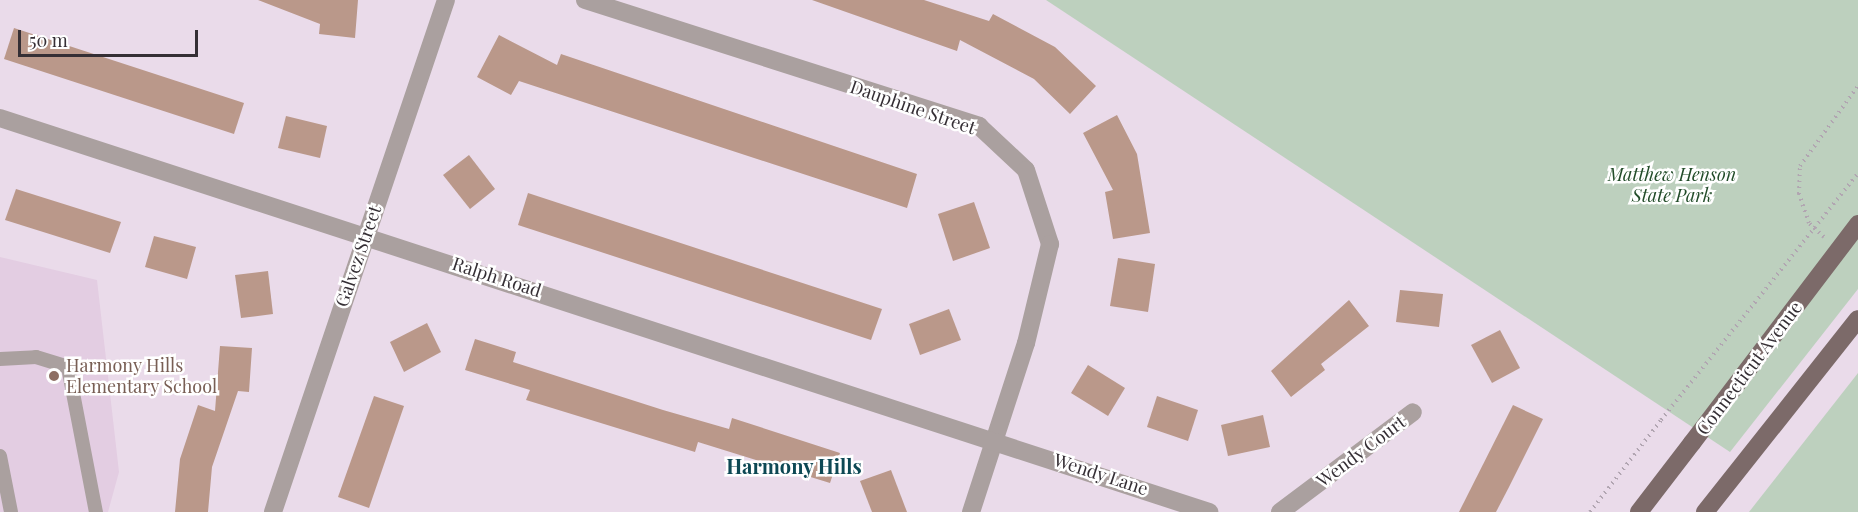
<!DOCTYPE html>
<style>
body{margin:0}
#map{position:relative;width:1858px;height:512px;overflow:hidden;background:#eadbea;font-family:"Playfair Display",serif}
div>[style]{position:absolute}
.built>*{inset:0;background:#e3cde2}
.green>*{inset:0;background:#bdd0be}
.building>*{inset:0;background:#ba988a}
.path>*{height:4px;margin-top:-2px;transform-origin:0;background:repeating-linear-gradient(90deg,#b1a5b1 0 1.5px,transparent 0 6px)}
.lane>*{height:14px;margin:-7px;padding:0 7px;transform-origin:7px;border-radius:7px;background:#aaa09f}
.street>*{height:18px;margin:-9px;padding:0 9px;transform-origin:9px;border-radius:9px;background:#aaa09f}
.primary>*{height:18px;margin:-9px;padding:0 9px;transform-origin:9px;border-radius:9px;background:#7c6a69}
.path-bridge>*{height:4px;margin-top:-2px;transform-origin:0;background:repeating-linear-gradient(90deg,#b1a5b1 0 1.5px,transparent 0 6px)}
.primary-bridge>*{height:18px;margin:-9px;padding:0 9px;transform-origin:9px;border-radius:9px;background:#7c6a69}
.dots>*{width:16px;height:16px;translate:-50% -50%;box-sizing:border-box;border:3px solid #fff;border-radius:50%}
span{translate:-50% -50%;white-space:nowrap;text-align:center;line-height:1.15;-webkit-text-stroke:5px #fff;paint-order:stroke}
.street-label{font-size:18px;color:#352f35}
.park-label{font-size:18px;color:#224c29;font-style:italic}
.education-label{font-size:18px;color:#785e54}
.left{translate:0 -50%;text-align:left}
.neighbourhood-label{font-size:20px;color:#0d4854;font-weight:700}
.scale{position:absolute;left:18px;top:30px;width:180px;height:27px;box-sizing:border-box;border:3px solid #352f35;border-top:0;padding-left:8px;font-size:18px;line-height:21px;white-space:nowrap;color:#352f35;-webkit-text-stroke:4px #fff;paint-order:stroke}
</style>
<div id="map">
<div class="built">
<i style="clip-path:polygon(0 257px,97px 280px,119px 472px,108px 512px,0 512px)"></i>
</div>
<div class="green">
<i style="clip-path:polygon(1046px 0,1858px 0,1858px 289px,1730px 452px)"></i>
<i style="clip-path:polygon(1858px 373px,1858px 512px,1749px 512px)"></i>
</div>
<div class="building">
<i style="clip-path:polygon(258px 0,358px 0,355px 38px,319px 34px,320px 24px)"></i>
<i style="clip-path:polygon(812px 0,924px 0,989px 21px,993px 14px,1055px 47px,1096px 86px,1070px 114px,1034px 79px,960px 40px,957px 51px)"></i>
<i style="clip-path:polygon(14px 28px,244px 103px,234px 134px,4px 59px)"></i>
<i style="clip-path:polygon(499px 35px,557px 65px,561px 54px,917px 174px,907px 208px,519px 81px,511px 95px,477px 77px)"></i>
<i style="clip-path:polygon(1117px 115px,1137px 154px,1150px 233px,1113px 239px,1105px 192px,1113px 190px,1083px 133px)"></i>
<i style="clip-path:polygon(286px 116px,327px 126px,320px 158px,278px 148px)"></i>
<i style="clip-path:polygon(469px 155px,495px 189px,470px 209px,443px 175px)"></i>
<i style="clip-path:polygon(16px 189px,121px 222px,110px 253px,5px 220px)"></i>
<i style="clip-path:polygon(528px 193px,882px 309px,871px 340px,518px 225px)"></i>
<i style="clip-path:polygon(974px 202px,990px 248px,953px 261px,938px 214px)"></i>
<i style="clip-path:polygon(154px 236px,196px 247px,187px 279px,145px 267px)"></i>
<i style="clip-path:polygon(1118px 258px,1155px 264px,1148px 312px,1110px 306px)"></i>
<i style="clip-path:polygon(268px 271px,273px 314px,241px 318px,235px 275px)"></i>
<i style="clip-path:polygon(1400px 290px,1443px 294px,1439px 327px,1396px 322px)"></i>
<i style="clip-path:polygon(1349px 300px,1369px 326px,1321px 364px,1325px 370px,1291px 397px,1271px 371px)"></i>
<i style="clip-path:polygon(949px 309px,961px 340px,920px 355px,909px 324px)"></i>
<i style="clip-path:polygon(427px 323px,441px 352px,404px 372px,390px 342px)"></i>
<i style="clip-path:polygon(1500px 330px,1520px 368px,1492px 383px,1471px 345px)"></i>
<i style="clip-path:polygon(475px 339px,516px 352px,513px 362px,663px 410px,729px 429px,732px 418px,840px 453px,830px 483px,698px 442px,695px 452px,526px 400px,530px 390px,465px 370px)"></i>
<i style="clip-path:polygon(220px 346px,252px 348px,249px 392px,238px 391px,212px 467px,208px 512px,175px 512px,180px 459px,198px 405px,215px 411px)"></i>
<i style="clip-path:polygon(1088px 365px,1125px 388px,1108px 416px,1071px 393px)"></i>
<i style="clip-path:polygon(374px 396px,404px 406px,369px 508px,338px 497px)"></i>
<i style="clip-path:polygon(1157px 396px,1198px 410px,1188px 441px,1147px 427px)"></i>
<i style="clip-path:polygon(1513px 405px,1543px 419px,1509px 487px,1496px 512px,1459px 512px)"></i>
<i style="clip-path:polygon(1263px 415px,1270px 447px,1228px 456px,1221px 425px)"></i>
<i style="clip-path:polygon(891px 470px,907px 512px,872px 512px,860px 481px)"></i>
</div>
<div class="path">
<i style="left:1824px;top:237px;width:21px;rotate:-137deg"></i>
<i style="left:1809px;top:223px;width:31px;rotate:-109deg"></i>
<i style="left:1799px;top:194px;width:28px;rotate:-88deg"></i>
<i style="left:1800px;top:166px;width:99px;rotate:-54.1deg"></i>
<i style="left:1590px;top:512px;width:116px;rotate:-52.3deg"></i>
</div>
<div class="lane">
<i style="left:0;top:359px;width:36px;rotate:-3deg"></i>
<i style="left:36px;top:357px;width:34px;rotate:17deg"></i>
<i style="left:68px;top:367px;width:148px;rotate:79.1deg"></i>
<i style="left:0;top:456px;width:57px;rotate:78.9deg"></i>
</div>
<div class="street">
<i style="left:585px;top:0;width:414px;rotate:17.7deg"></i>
<i style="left:979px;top:126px;width:64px;rotate:43.1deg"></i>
<i style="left:1026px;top:170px;width:78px;rotate:72deg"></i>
<i style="left:1050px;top:244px;width:102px;rotate:103.6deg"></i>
<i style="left:1026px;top:343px;width:178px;rotate:108deg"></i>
<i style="left:0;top:118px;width:1272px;rotate:18.05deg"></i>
<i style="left:273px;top:512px;width:540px;rotate:-71.33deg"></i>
<i style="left:1280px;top:512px;width:166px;rotate:-36.9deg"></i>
</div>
<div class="primary">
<i style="left:1639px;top:512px;width:87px;rotate:-52.5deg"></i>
<i style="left:1705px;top:512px;width:246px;rotate:-51.6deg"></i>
</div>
<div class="path-bridge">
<i style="left:1661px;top:420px;width:316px;rotate:-51.4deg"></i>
</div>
<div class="primary-bridge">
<i style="left:1692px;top:443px;width:275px;rotate:-52.8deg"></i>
</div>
<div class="dots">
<i style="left:54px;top:376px;background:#8d6e63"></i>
</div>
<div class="street-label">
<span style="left:913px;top:107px;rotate:19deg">Dauphine Street</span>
<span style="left:358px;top:256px;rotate:-71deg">Galvez Street</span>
<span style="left:497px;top:277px;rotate:18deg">Ralph Road</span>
<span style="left:1749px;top:368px;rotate:-53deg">Connecticut Avenue</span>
<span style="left:1361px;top:451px;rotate:-37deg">Wendy Court</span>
<span style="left:1101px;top:474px;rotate:18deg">Wendy Lane</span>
</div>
<div class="park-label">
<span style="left:1672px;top:185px">Matthew Henson<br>State Park</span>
</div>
<div class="education-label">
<span class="left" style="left:66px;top:376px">Harmony Hills<br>Elementary School</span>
</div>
<div class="neighbourhood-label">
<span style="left:794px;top:465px">Harmony Hills</span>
</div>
<div class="scale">50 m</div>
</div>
